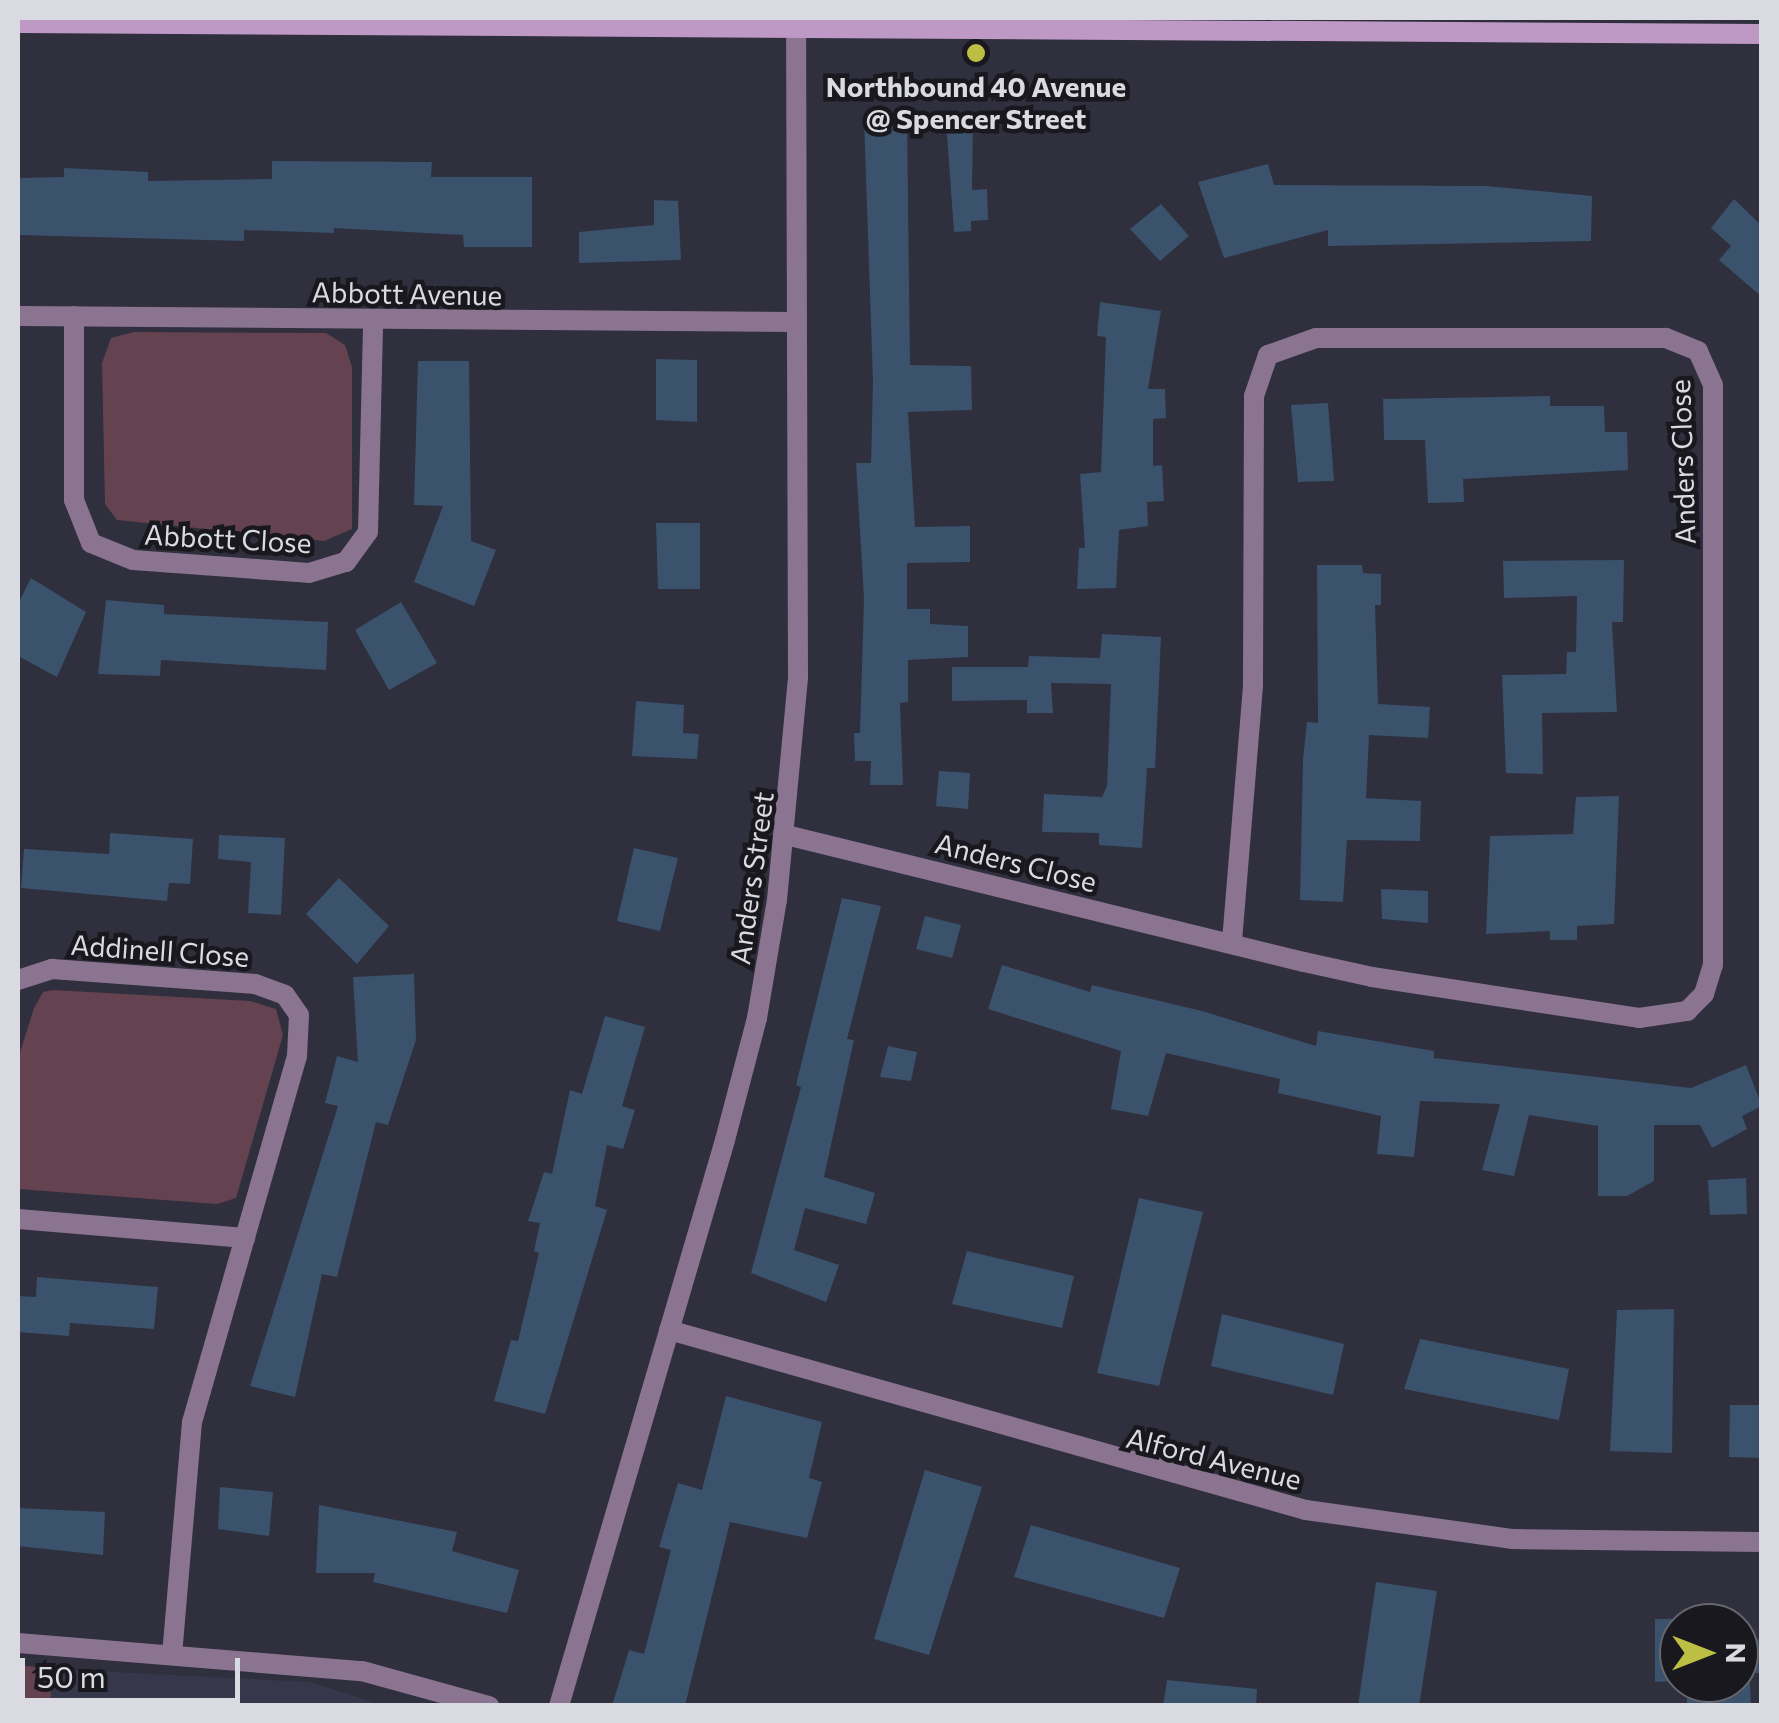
<!DOCTYPE html>
<style>
body{margin:0}
#map{position:relative;width:1779px;height:1723px;overflow:hidden;background:#2f2f3d;font-family:Commissioner,sans-serif}
div>[style]{position:absolute}
.built>*{inset:0;background:#37374b}
.green>*{inset:0;background:#65424f}
.building>*{inset:0;background:#3a526c}
.street>*{height:20px;margin:-10px;padding:0 10px;transform-origin:10px;border-radius:10px;background:#8b7490}
.secondary>*{height:20px;margin:-10px;padding:0 10px;transform-origin:10px;border-radius:10px;background:#be99c6}
.dots>*{width:28px;height:28px;translate:-50% -50%;box-sizing:border-box;border:5px solid #18181e;border-radius:50%}
span{translate:-50% -50%;white-space:nowrap;text-align:center;line-height:1.15;-webkit-text-stroke:9px #18181e;paint-order:stroke}
.poi-label{font-size:28px;color:#dadae3;font-weight:700}
.street-label{font-size:28px;color:#dadae3}
.frame{position:absolute;inset:0;border:20px solid #dadae3;pointer-events:none}
.north{position:absolute;left:1659px;top:1603px;width:100px;height:100px;box-sizing:border-box;background:#18181e;border:2px solid #66666d;border-radius:50%;rotate:90deg;font-size:28px;font-weight:700;line-height:40px;text-align:center;color:#dadae3}
.north::after{content:'';display:block;margin:auto;width:35px;height:45px;background:#bcbf44;clip-path:polygon(50% 0,100% 100%,50% 72%,0 100%)}
.scale{position:absolute;left:20px;top:1658px;width:220px;height:45px;box-sizing:border-box;border:5px solid #dadae3;border-top:0;padding-left:12px;font-size:30px;line-height:35px;white-space:nowrap;color:#dadae3;-webkit-text-stroke:8px #18181e;paint-order:stroke}
</style>
<div id="map">
<div class="built">
<i style="clip-path:polygon(53px 1669px,311px 1682px,381px 1705px,50px 1706px)"></i>
</div>
<div class="green">
<i style="clip-path:polygon(134px 332px,326px 333px,345px 345px,352px 367px,352px 529px,324px 541px,117px 520px,105px 504px,102px 363px,111px 338px)"></i>
<i style="clip-path:polygon(53px 990px,250px 1001px,276px 1009px,283px 1035px,236px 1198px,217px 1204px,18px 1189px,18px 1059px,34px 1008px,43px 992px)"></i>
<i style="clip-path:polygon(18px 1665px,53px 1669px,50px 1705px,18px 1705px)"></i>
</div>
<div class="building">
<i style="clip-path:polygon(907px 117px,910px 365px,971px 366px,972px 410px,908px 412px,915px 527px,970px 526px,970px 562px,907px 563px,907px 609px,930px 609px,930px 624px,968px 626px,968px 657px,908px 660px,908px 702px,900px 703px,903px 785px,870px 785px,871px 761px,855px 761px,854px 733px,860px 733px,864px 598px,856px 463px,871px 463px,873px 382px,864px 118px)"></i>
<i style="clip-path:polygon(946px 120px,973px 120px,972px 190px,987px 189px,988px 220px,971px 221px,971px 231px,954px 232px)"></i>
<i style="clip-path:polygon(272px 161px,432px 162px,431px 177px,532px 177px,532px 247px,464px 247px,463px 235px,334px 228px,334px 233px,244px 230px,244px 241px,18px 235px,18px 178px,64px 177px,64px 168px,148px 172px,148px 181px,272px 179px)"></i>
<i style="clip-path:polygon(1268px 164px,1274px 185px,1486px 186px,1592px 196px,1591px 241px,1328px 246px,1328px 230px,1224px 258px,1198px 182px)"></i>
<i style="clip-path:polygon(1734px 199px,1762px 226px,1762px 297px,1719px 260px,1731px 246px,1711px 228px)"></i>
<i style="clip-path:polygon(654px 200px,678px 201px,681px 260px,579px 263px,579px 232px,654px 225px)"></i>
<i style="clip-path:polygon(1161px 204px,1189px 236px,1160px 261px,1130px 229px)"></i>
<i style="clip-path:polygon(1100px 302px,1161px 311px,1148px 389px,1165px 389px,1166px 418px,1153px 419px,1153px 466px,1162px 465px,1164px 501px,1147px 502px,1148px 526px,1119px 530px,1116px 588px,1077px 589px,1079px 548px,1085px 548px,1080px 474px,1101px 472px,1106px 337px,1097px 336px)"></i>
<i style="clip-path:polygon(656px 359px,697px 360px,697px 422px,656px 420px)"></i>
<i style="clip-path:polygon(418px 361px,469px 361px,471px 541px,496px 550px,474px 606px,414px 582px,443px 506px,414px 505px)"></i>
<i style="clip-path:polygon(1550px 396px,1550px 406px,1604px 406px,1605px 432px,1627px 432px,1628px 470px,1463px 479px,1464px 502px,1428px 503px,1425px 440px,1384px 440px,1383px 399px)"></i>
<i style="clip-path:polygon(1328px 403px,1334px 481px,1298px 482px,1291px 405px)"></i>
<i style="clip-path:polygon(656px 523px,700px 523px,700px 589px,658px 589px)"></i>
<i style="clip-path:polygon(1624px 560px,1623px 622px,1612px 622px,1617px 712px,1542px 713px,1543px 774px,1506px 773px,1502px 675px,1566px 674px,1567px 652px,1576px 652px,1577px 596px,1504px 598px,1503px 561px)"></i>
<i style="clip-path:polygon(1317px 565px,1362px 565px,1363px 573px,1381px 574px,1381px 605px,1375px 605px,1378px 704px,1430px 707px,1428px 738px,1369px 735px,1366px 798px,1421px 801px,1420px 841px,1347px 840px,1343px 902px,1300px 900px,1303px 759px,1307px 722px,1318px 723px)"></i>
<i style="clip-path:polygon(31px 578px,86px 612px,57px 677px,18px 656px,18px 604px)"></i>
<i style="clip-path:polygon(106px 600px,164px 605px,164px 614px,328px 622px,326px 670px,161px 660px,160px 676px,98px 674px)"></i>
<i style="clip-path:polygon(401px 602px,437px 663px,389px 690px,355px 630px)"></i>
<i style="clip-path:polygon(1102px 634px,1161px 637px,1155px 768px,1147px 768px,1142px 848px,1099px 845px,1099px 833px,1042px 832px,1044px 794px,1102px 797px,1107px 786px,1111px 684px,1051px 683px,1053px 713px,1027px 713px,1027px 700px,952px 701px,952px 667px,1028px 667px,1029px 656px,1100px 658px)"></i>
<i style="clip-path:polygon(636px 701px,684px 705px,683px 733px,699px 734px,697px 759px,632px 756px)"></i>
<i style="clip-path:polygon(939px 771px,970px 773px,968px 809px,936px 806px)"></i>
<i style="clip-path:polygon(1619px 796px,1614px 924px,1577px 926px,1577px 940px,1550px 940px,1550px 931px,1486px 934px,1490px 836px,1573px 834px,1576px 797px)"></i>
<i style="clip-path:polygon(110px 833px,193px 839px,190px 884px,169px 883px,167px 901px,21px 888px,24px 849px,109px 854px)"></i>
<i style="clip-path:polygon(219px 835px,285px 838px,281px 915px,248px 913px,251px 862px,218px 859px)"></i>
<i style="clip-path:polygon(634px 848px,678px 858px,660px 931px,617px 921px)"></i>
<i style="clip-path:polygon(339px 878px,389px 926px,357px 964px,306px 914px)"></i>
<i style="clip-path:polygon(1381px 889px,1428px 891px,1428px 923px,1382px 919px)"></i>
<i style="clip-path:polygon(842px 898px,881px 906px,847px 1039px,854px 1040px,824px 1177px,875px 1193px,866px 1224px,805px 1208px,794px 1250px,839px 1265px,826px 1302px,751px 1273px,801px 1087px,796px 1085px)"></i>
<i style="clip-path:polygon(925px 916px,961px 925px,952px 958px,916px 949px)"></i>
<i style="clip-path:polygon(1002px 965px,1090px 992px,1092px 985px,1202px 1011px,1316px 1046px,1318px 1031px,1434px 1051px,1434px 1058px,1691px 1088px,1746px 1065px,1762px 1106px,1742px 1116px,1747px 1129px,1712px 1148px,1700px 1125px,1654px 1125px,1654px 1181px,1627px 1196px,1598px 1196px,1598px 1126px,1529px 1115px,1514px 1176px,1482px 1170px,1500px 1104px,1420px 1101px,1414px 1157px,1377px 1154px,1381px 1116px,1278px 1093px,1280px 1079px,1166px 1053px,1148px 1116px,1111px 1109px,1121px 1051px,988px 1009px)"></i>
<i style="clip-path:polygon(414px 974px,416px 1040px,388px 1125px,376px 1122px,337px 1277px,322px 1274px,295px 1397px,250px 1386px,338px 1106px,325px 1103px,337px 1056px,358px 1062px,353px 977px)"></i>
<i style="clip-path:polygon(605px 1016px,645px 1027px,622px 1106px,635px 1110px,623px 1149px,607px 1145px,595px 1206px,607px 1210px,545px 1414px,494px 1401px,511px 1340px,518px 1341px,539px 1253px,534px 1251px,540px 1223px,528px 1221px,544px 1172px,552px 1174px,570px 1090px,582px 1094px)"></i>
<i style="clip-path:polygon(888px 1046px,917px 1052px,911px 1081px,880px 1077px)"></i>
<i style="clip-path:polygon(1746px 1178px,1747px 1214px,1710px 1215px,1708px 1180px)"></i>
<i style="clip-path:polygon(1139px 1198px,1203px 1212px,1159px 1386px,1097px 1373px)"></i>
<i style="clip-path:polygon(967px 1251px,1074px 1276px,1062px 1328px,952px 1304px)"></i>
<i style="clip-path:polygon(37px 1277px,158px 1287px,154px 1329px,70px 1323px,69px 1336px,18px 1332px,18px 1296px,36px 1297px)"></i>
<i style="clip-path:polygon(1674px 1309px,1672px 1453px,1610px 1451px,1617px 1310px)"></i>
<i style="clip-path:polygon(1222px 1314px,1344px 1344px,1333px 1395px,1211px 1366px)"></i>
<i style="clip-path:polygon(1420px 1339px,1569px 1369px,1559px 1420px,1404px 1389px)"></i>
<i style="clip-path:polygon(726px 1396px,822px 1422px,809px 1478px,822px 1482px,807px 1538px,730px 1522px,685px 1706px,612px 1706px,629px 1650px,644px 1654px,671px 1550px,659px 1547px,678px 1483px,702px 1490px)"></i>
<i style="clip-path:polygon(1730px 1405px,1762px 1405px,1762px 1458px,1729px 1457px)"></i>
<i style="clip-path:polygon(925px 1470px,982px 1487px,929px 1655px,874px 1639px)"></i>
<i style="clip-path:polygon(220px 1487px,273px 1492px,269px 1536px,218px 1529px)"></i>
<i style="clip-path:polygon(319px 1505px,457px 1532px,452px 1551px,519px 1570px,507px 1613px,373px 1582px,375px 1573px,316px 1573px)"></i>
<i style="clip-path:polygon(18px 1508px,105px 1512px,103px 1555px,18px 1546px)"></i>
<i style="clip-path:polygon(1031px 1525px,1180px 1568px,1164px 1618px,1014px 1577px)"></i>
<i style="clip-path:polygon(1376px 1582px,1437px 1591px,1419px 1706px,1358px 1706px)"></i>
<i style="clip-path:polygon(1655px 1619px,1679px 1619px,1679px 1681px,1655px 1682px)"></i>
<i style="clip-path:polygon(1739px 1638px,1761px 1639px,1762px 1673px,1739px 1673px)"></i>
<i style="clip-path:polygon(1167px 1680px,1257px 1689px,1256px 1706px,1163px 1706px)"></i>
<i style="clip-path:polygon(1687px 1683px,1750px 1683px,1751px 1706px,1687px 1706px)"></i>
</div>
<div class="street">
<i style="left:18px;top:316px;width:778px;rotate:0.44deg"></i>
<i style="left:74px;top:316px;width:184px;rotate:90deg"></i>
<i style="left:74px;top:500px;width:46px;rotate:68.4deg"></i>
<i style="left:91px;top:543px;width:45px;rotate:22deg"></i>
<i style="left:133px;top:560px;width:176px;rotate:4.2deg"></i>
<i style="left:309px;top:573px;width:39px;rotate:-17deg"></i>
<i style="left:346px;top:562px;width:37px;rotate:-54deg"></i>
<i style="left:368px;top:532px;width:212px;rotate:-88.6deg"></i>
<i style="left:786px;top:835px;width:533px;rotate:13.78deg"></i>
<i style="left:1304px;top:962px;width:70px;rotate:12.4deg"></i>
<i style="left:1372px;top:977px;width:270px;rotate:8.7deg"></i>
<i style="left:1639px;top:1018px;width:49px;rotate:-8.3deg"></i>
<i style="left:1687px;top:1011px;width:24px;rotate:-45deg"></i>
<i style="left:1704px;top:994px;width:30px;rotate:-73deg"></i>
<i style="left:1713px;top:965px;width:580px;rotate:-90deg"></i>
<i style="left:1713px;top:385px;width:37px;rotate:-114deg"></i>
<i style="left:1698px;top:351px;width:35px;rotate:-158deg"></i>
<i style="left:1666px;top:338px;width:350px;rotate:180deg"></i>
<i style="left:1316px;top:338px;width:51px;rotate:160.5deg"></i>
<i style="left:1268px;top:355px;width:43px;rotate:108.9deg"></i>
<i style="left:1254px;top:396px;width:290px;rotate:90.2deg"></i>
<i style="left:1253px;top:686px;width:259px;rotate:94.7deg"></i>
<i style="left:18px;top:980px;width:36px;rotate:-18deg"></i>
<i style="left:52px;top:969px;width:204px;rotate:4.2deg"></i>
<i style="left:255px;top:984px;width:32px;rotate:20deg"></i>
<i style="left:285px;top:995px;width:24px;rotate:55deg"></i>
<i style="left:299px;top:1015px;width:41px;rotate:92.8deg"></i>
<i style="left:297px;top:1056px;width:381px;rotate:106deg"></i>
<i style="left:192px;top:1422px;width:234px;rotate:94.9deg"></i>
<i style="left:18px;top:1219px;width:228px;rotate:4.8deg"></i>
<i style="left:669px;top:1330px;width:662px;rotate:15.78deg"></i>
<i style="left:1306px;top:1510px;width:209px;rotate:8deg"></i>
<i style="left:1513px;top:1539px;width:249px;rotate:0.7deg"></i>
<i style="left:18px;top:1643px;width:345px;rotate:4.7deg"></i>
<i style="left:362px;top:1671px;width:132px;rotate:15.4deg"></i>
<i style="left:559px;top:1706px;width:590px;rotate:-73.65deg"></i>
<i style="left:725px;top:1140px;width:126px;rotate:-75.3deg"></i>
<i style="left:757px;top:1018px;width:120px;rotate:-80.4deg"></i>
<i style="left:777px;top:900px;width:224px;rotate:-84.6deg"></i>
<i style="left:798px;top:677px;width:659px;rotate:-90.17deg"></i>
</div>
<div class="secondary">
<i style="left:18px;top:23px;width:1744px;rotate:0.36deg"></i>
</div>
<div class="dots">
<i style="left:976px;top:53px;background:#bcbf44"></i>
</div>
<div class="poi-label">
<span style="left:976px;top:102px">Northbound 40 Avenue<br>@ Spencer Street</span>
</div>
<div class="street-label">
<span style="left:407px;top:293px;rotate:1deg">Abbott Avenue</span>
<span style="left:1682px;top:462px;rotate:-92deg">Anders Close</span>
<span style="left:228px;top:538px;rotate:3deg">Abbott Close</span>
<span style="left:1016px;top:862px;rotate:14deg">Anders Close</span>
<span style="left:751px;top:878px;rotate:-82deg">Anders Street</span>
<span style="left:160px;top:950px;rotate:4deg">Addinell Close</span>
<span style="left:1214px;top:1458px;rotate:14deg">Alford Avenue</span>
</div>
<div class="frame"></div>
<div class="north">N</div>
<div class="scale">50 m</div>
</div>
